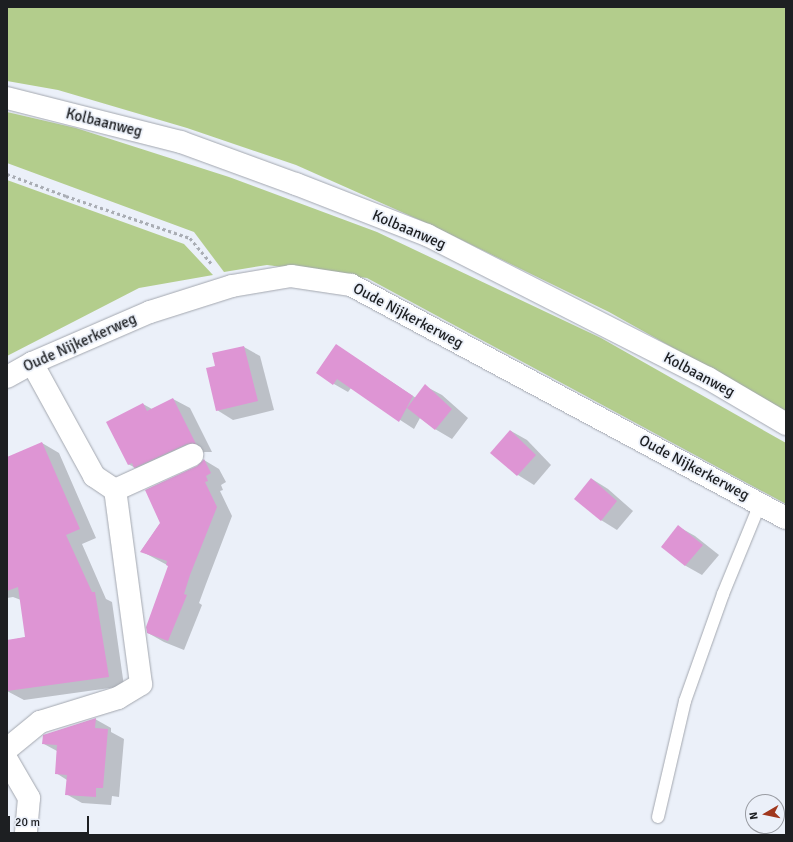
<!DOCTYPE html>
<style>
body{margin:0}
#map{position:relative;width:793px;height:842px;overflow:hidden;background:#ebf0f9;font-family:Signika,sans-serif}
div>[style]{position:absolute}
.green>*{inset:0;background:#b3cd8c}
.shadow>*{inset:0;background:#0003}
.building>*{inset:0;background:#de95d4}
.path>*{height:2.5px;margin-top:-1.25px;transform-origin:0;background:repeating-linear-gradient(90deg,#a9adb4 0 3px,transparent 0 6px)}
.roads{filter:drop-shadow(0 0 1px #a3a7af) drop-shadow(0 0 1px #a3a7af)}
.service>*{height:12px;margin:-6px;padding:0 6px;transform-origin:6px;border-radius:6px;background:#fff}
.minor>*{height:22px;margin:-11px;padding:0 11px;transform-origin:11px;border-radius:11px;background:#fff}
.tertiary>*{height:22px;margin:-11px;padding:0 11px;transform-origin:11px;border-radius:11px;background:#fff}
span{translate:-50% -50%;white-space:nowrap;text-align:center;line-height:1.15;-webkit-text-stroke:3.5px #ebf0f9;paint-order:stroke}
.street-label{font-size:15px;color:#1d1f22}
.frame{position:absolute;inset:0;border:8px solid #1d1f22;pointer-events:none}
.north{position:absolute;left:745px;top:794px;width:40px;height:40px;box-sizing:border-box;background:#ebf0f9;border:1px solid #999ca3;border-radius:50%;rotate:261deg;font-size:11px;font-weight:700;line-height:16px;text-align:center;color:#1d1f22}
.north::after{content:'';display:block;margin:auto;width:14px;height:18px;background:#a0371d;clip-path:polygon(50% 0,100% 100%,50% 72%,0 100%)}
.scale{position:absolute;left:8px;top:816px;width:81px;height:18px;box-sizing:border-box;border:2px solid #1d1f22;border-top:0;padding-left:5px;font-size:12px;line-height:14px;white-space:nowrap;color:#1d1f22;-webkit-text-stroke:3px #ebf0f9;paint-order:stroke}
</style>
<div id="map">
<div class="green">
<i style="clip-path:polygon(7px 7px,786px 7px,786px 411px,609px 312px,433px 226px,296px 165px,187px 128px,58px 90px,7px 81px)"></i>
<i style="clip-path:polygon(7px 112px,76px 128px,229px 177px,377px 232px,601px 338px,786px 443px,786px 504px,367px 278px,267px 265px,224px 272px,194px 232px,7px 163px)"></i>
<i style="clip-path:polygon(7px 180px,184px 244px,213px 275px,139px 288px,7px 356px)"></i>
</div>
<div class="shadow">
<i style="clip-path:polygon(336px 345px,416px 398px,425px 386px,442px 395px,468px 418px,452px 439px,435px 429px,420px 418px,414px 429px,351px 388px,348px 392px,334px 384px)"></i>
<i style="clip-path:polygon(244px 347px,260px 356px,274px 410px,233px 420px,217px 410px,216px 366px)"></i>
<i style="clip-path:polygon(173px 399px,190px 408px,212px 452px,204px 452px,151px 476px,128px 464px,143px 404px,152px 409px)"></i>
<i style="clip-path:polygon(511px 431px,527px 440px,551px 465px,534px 485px,518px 475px,492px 453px)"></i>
<i style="clip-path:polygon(42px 443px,59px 453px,96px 538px,82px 544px,106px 599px,112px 602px,124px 686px,24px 700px,7px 691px,7px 641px,26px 637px,21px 600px,13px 597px,7px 598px,7px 458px)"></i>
<i style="clip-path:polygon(204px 460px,219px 469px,226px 482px,221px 485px,223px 490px,220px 491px,232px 516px,206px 584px,199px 603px,202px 605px,184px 650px,164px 642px,148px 633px,169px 566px,141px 551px)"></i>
<i style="clip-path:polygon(592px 479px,608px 489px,633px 511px,617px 530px,601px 520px)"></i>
<i style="clip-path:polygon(679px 527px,695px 536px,719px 555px,702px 575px,686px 566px,662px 546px)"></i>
<i style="clip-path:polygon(95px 719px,111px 728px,111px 732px,124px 739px,119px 797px,112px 796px,111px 805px,82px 803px,66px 794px,67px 780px,56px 773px,57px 751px,44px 744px)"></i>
</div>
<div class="building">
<i style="clip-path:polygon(336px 344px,413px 396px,399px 422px,337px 379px,333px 385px,316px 373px)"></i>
<i style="clip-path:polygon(244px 346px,258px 401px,216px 411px,206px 368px,215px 366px,212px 353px)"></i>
<i style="clip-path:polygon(425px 384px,452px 409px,435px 430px,407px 408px)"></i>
<i style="clip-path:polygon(173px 398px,196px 444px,187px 444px,134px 468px,132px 463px,128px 465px,106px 422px,143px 403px,147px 411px)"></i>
<i style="clip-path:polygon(510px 430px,536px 455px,517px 476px,490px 453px)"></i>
<i style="clip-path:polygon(42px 442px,80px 529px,66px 535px,92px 592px,95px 592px,109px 677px,7px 691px,7px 640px,25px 637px,18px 587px,7px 591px,7px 457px)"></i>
<i style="clip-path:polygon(204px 459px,211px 473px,206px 476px,208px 481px,205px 482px,217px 507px,190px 575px,184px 594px,187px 595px,168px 641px,147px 633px,146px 627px,168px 566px,166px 565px,167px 561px,140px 552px,160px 523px,145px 490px,197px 466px)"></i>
<i style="clip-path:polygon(591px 478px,617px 501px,601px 521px,574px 499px)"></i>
<i style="clip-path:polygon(678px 525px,703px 545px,685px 566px,661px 547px)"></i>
<i style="clip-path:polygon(96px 718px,95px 728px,108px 729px,103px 788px,96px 788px,96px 797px,65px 795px,67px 775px,55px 774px,57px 745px,42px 744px,43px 735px)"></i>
</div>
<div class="path">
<i style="left:7px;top:174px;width:63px;rotate:20.4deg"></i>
<i style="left:66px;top:196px;width:131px;rotate:18.7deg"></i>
<i style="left:190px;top:238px;width:35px;rotate:50deg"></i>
</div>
<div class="roads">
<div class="service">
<i style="left:658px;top:817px;width:119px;rotate:-76.9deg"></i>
<i style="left:685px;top:701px;width:114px;rotate:-70.4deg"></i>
<i style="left:723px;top:594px;width:97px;rotate:-67.7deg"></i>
</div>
<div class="minor">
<i style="left:32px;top:363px;width:129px;rotate:61.2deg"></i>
<i style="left:94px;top:476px;width:25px;rotate:34deg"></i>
<i style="left:115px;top:490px;width:85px;rotate:-24.4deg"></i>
<i style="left:7px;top:377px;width:29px;rotate:-29deg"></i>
<i style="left:32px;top:363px;width:129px;rotate:-23.4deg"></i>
<i style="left:150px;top:312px;width:86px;rotate:-17.6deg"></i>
<i style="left:232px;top:286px;width:60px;rotate:-9.6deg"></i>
<i style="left:291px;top:276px;width:61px;rotate:8.5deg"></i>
<i style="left:351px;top:285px;width:493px;rotate:28.2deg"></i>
<i style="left:7px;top:749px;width:43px;rotate:-39.3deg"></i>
<i style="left:40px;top:722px;width:82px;rotate:-17.1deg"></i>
<i style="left:118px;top:698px;width:27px;rotate:-31deg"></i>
<i style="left:141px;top:684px;width:196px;rotate:-97.6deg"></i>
<i style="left:7px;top:760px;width:44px;rotate:59.9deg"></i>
<i style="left:29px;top:798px;width:37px;rotate:95deg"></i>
</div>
<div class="tertiary">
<i style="left:7px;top:98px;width:179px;rotate:14.2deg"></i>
<i style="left:181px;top:142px;width:122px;rotate:20.1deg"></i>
<i style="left:296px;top:184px;width:141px;rotate:21.3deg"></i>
<i style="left:427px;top:235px;width:315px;rotate:27deg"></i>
<i style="left:708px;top:378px;width:91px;rotate:30.5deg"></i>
</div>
</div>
<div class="street-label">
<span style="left:104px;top:123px;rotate:14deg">Kolbaanweg</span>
<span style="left:409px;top:230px;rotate:23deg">Kolbaanweg</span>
<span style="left:408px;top:316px;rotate:28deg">Oude Nijkerkerweg</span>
<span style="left:80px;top:343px;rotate:-24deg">Oude Nijkerkerweg</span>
<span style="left:699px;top:375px;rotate:28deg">Kolbaanweg</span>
<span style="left:694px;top:468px;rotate:28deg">Oude Nijkerkerweg</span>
</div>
<div class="frame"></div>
<div class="north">N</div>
<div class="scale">20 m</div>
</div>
